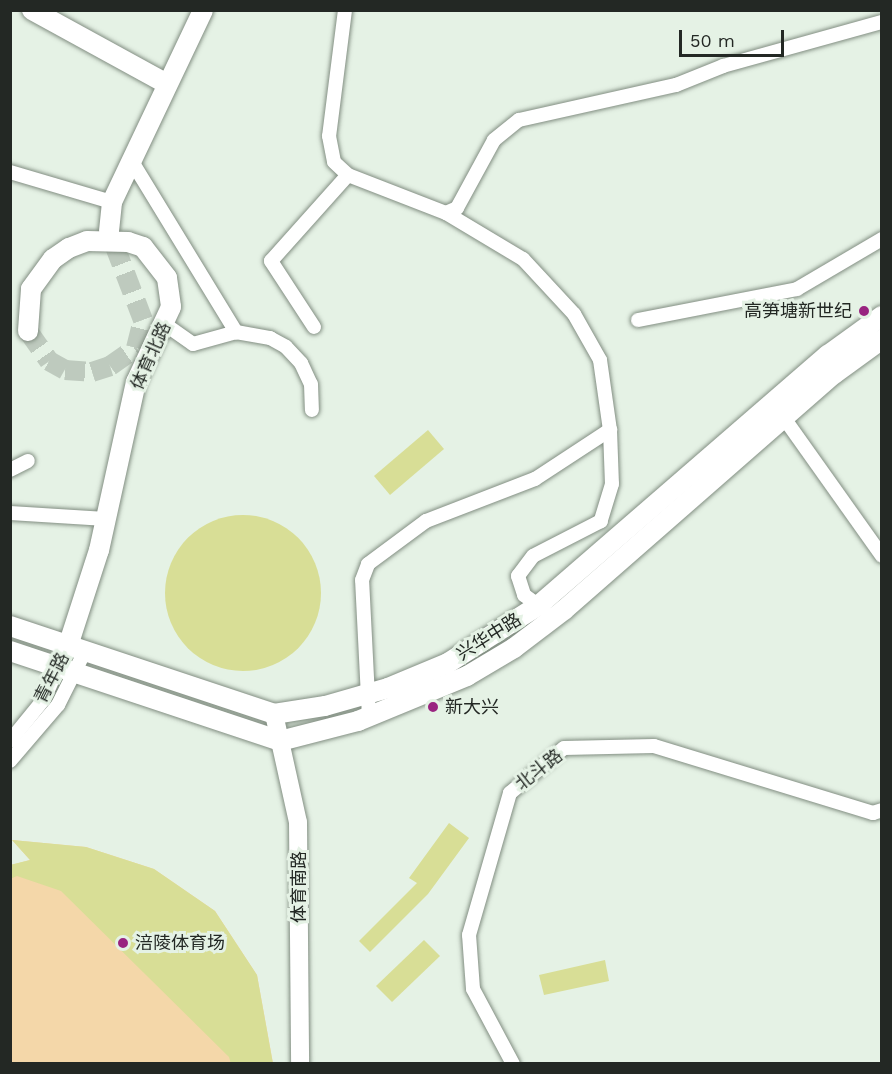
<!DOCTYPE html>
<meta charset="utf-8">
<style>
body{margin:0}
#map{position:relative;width:892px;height:1074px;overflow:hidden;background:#e5f2e5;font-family:"Work Sans","Noto Sans SC",sans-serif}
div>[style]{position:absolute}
.green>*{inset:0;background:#f4d7a9}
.building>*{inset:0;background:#d8de96}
.round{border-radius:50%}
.secondary-tunnel>*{height:20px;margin-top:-10px;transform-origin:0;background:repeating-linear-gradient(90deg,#becabe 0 20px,transparent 0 30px)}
.roads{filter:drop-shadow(0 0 2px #828e82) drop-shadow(0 0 2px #828e82)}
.minor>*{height:14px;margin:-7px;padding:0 7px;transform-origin:7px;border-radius:7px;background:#fff}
.tertiary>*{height:18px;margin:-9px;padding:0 9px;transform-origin:9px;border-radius:9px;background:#fff}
.secondary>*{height:20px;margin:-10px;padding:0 10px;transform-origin:10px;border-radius:10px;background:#fff}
.dots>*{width:16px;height:16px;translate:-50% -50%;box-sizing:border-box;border:3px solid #e5f2e5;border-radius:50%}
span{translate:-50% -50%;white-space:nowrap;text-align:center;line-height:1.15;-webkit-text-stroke:6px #e5f2e5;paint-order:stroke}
.poi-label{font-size:18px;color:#232824}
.right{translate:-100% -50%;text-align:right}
.left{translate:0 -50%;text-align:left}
.street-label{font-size:18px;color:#232824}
.frame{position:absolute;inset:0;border:12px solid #232824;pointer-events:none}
.scale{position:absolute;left:679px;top:30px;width:105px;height:27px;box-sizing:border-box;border:3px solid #232824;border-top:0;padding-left:8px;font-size:18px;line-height:21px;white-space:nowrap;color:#232824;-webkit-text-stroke:4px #e5f2e5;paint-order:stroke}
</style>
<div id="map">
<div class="green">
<i style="clip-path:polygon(12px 840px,86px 847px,154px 869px,215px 911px,257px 975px,273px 1063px,11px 1064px,11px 865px,30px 860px)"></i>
</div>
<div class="building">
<i style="clip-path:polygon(428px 430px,444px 449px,390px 495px,374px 476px)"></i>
<i class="round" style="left:165px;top:515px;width:156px;height:156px"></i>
<i style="clip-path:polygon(449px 823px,469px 838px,428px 894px,370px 952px,359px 941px,417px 883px,409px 878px)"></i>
<i style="clip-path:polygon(12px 840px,86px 847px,154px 869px,215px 911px,257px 975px,273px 1064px,231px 1064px,229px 1057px,61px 891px,17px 876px,10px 879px,10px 865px,30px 860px)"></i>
<i style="clip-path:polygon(424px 940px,440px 956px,392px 1002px,376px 986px)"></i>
<i style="clip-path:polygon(605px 960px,609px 981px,544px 995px,539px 975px)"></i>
</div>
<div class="secondary-tunnel">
<i style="left:28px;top:331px;width:37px;rotate:55deg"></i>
<i style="left:49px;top:361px;width:18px;rotate:29deg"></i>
<i style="left:65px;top:370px;width:27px;rotate:4deg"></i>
<i style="left:92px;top:372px;width:19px;rotate:-18deg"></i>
<i style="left:110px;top:366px;width:32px;rotate:-35deg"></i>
<i style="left:136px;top:348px;width:29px;rotate:-76deg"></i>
<i style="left:143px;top:320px;width:95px;rotate:-110.9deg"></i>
</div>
<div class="roads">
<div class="minor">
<i style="left:345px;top:10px;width:127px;rotate:97.2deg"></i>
<i style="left:329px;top:136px;width:26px;rotate:79deg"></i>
<i style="left:334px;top:162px;width:19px;rotate:43deg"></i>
<i style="left:348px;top:175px;width:105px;rotate:21.2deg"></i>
<i style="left:446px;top:213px;width:12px;rotate:-24deg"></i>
<i style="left:457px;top:208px;width:77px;rotate:-61.4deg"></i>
<i style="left:494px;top:140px;width:32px;rotate:-39deg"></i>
<i style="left:519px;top:120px;width:161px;rotate:-12.6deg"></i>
<i style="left:676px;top:85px;width:51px;rotate:-22deg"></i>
<i style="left:723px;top:66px;width:165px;rotate:-15.5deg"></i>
<i style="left:131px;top:160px;width:202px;rotate:58.6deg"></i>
<i style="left:10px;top:172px;width:106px;rotate:16.4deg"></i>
<i style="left:446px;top:213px;width:90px;rotate:30.9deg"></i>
<i style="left:523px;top:259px;width:75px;rotate:47.2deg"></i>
<i style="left:574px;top:314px;width:53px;rotate:60.5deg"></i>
<i style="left:600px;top:360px;width:71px;rotate:81.9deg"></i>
<i style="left:610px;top:430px;width:54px;rotate:87.9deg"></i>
<i style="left:612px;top:484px;width:39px;rotate:107deg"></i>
<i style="left:601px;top:521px;width:76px;rotate:152.8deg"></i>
<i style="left:533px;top:556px;width:25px;rotate:127deg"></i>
<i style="left:518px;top:576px;width:20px;rotate:72deg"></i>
<i style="left:524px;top:595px;width:24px;rotate:36deg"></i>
<i style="left:638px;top:320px;width:162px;rotate:-11deg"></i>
<i style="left:797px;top:289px;width:99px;rotate:-30.5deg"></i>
<i style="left:166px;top:325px;width:33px;rotate:35deg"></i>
<i style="left:193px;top:344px;width:45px;rotate:-15.6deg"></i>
<i style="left:236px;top:332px;width:35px;rotate:10deg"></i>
<i style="left:270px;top:338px;width:18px;rotate:29deg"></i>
<i style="left:286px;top:347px;width:22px;rotate:47deg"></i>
<i style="left:301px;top:363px;width:23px;rotate:65deg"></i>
<i style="left:311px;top:384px;width:26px;rotate:88deg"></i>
<i style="left:314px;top:327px;width:79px;rotate:-123.1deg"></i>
<i style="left:271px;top:261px;width:115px;rotate:-48.2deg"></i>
<i style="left:784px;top:418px;width:169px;rotate:54.6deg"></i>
<i style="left:10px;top:470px;width:20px;rotate:-27deg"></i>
<i style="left:10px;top:513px;width:96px;rotate:3.6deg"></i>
<i style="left:369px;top:717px;width:137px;rotate:-92.9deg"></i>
<i style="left:362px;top:580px;width:17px;rotate:-69deg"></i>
<i style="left:368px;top:564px;width:72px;rotate:-36.6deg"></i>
<i style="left:426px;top:521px;width:117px;rotate:-21.1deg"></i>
<i style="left:535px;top:479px;width:90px;rotate:-33.2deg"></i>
<i style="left:10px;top:741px;width:54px;rotate:-51deg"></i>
<i style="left:44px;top:699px;width:61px;rotate:-65.9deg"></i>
<i style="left:10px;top:761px;width:74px;rotate:-49.4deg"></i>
<i style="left:58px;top:705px;width:63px;rotate:-63.4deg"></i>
<i style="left:513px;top:1064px;width:85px;rotate:-118.1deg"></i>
<i style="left:473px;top:989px;width:54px;rotate:-94.2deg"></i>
<i style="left:469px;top:935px;width:148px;rotate:-73.9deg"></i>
<i style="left:510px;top:793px;width:70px;rotate:-39.8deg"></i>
<i style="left:564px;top:748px;width:90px;rotate:-1.3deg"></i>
<i style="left:654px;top:746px;width:229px;rotate:17deg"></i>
<i style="left:873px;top:813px;width:9px;rotate:-18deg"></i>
</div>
<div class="tertiary">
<i style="left:274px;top:714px;width:111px;rotate:77.5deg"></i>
<i style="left:298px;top:822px;width:242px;rotate:89.5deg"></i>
</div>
<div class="secondary">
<i style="left:32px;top:10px;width:154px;rotate:28.7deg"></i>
<i style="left:109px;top:231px;width:29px;rotate:-84deg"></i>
<i style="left:112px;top:202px;width:212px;rotate:-64.6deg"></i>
<i style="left:28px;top:331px;width:42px;rotate:-85.9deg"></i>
<i style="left:31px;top:289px;width:37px;rotate:-54deg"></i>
<i style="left:53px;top:259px;width:19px;rotate:-35deg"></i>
<i style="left:69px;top:248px;width:19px;rotate:-21deg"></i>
<i style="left:87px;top:241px;width:41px;rotate:1.4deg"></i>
<i style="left:128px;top:242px;width:16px;rotate:18deg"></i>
<i style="left:143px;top:247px;width:39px;rotate:52deg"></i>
<i style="left:167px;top:278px;width:29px;rotate:82deg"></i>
<i style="left:171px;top:307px;width:83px;rotate:115deg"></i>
<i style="left:136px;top:382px;width:172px;rotate:102.4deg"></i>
<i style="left:99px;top:550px;width:98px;rotate:107.9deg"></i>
<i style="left:10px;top:626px;width:278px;rotate:18.4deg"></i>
<i style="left:274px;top:714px;width:52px;rotate:-8.9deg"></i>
<i style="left:325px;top:706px;width:66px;rotate:-15.9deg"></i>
<i style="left:388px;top:688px;width:65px;rotate:-22.6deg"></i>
<i style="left:448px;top:663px;width:108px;rotate:-32.5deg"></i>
<i style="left:539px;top:605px;width:382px;rotate:-40.9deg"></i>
<i style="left:828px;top:355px;width:67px;rotate:-35.8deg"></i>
<i style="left:10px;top:651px;width:285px;rotate:18.4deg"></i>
<i style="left:280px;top:741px;width:81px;rotate:-14.4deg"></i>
<i style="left:358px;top:721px;width:118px;rotate:-22.4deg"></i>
<i style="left:467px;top:676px;width:55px;rotate:-30.8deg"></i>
<i style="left:514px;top:648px;width:63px;rotate:-37.2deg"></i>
<i style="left:564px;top:610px;width:359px;rotate:-41.2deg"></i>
<i style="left:834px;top:374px;width:59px;rotate:-36.1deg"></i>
</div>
</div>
<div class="dots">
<i style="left:864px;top:311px;background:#992480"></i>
<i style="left:433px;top:707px;background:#992480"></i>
<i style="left:123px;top:943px;background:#992480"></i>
</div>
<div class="poi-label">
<span class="right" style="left:852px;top:311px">高笋塘新世纪</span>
<span class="left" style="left:445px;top:707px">新大兴</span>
<span class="left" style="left:135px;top:943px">涪陵体育场</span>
</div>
<div class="street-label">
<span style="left:151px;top:356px;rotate:-66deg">体育北路</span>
<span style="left:489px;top:637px;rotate:-32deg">兴华中路</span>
<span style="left:52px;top:678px;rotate:-63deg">青年路</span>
<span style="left:539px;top:770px;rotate:-38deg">北斗路</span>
<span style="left:299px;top:887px;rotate:-90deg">体育南路</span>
</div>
<div class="frame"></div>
<div class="scale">50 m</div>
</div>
